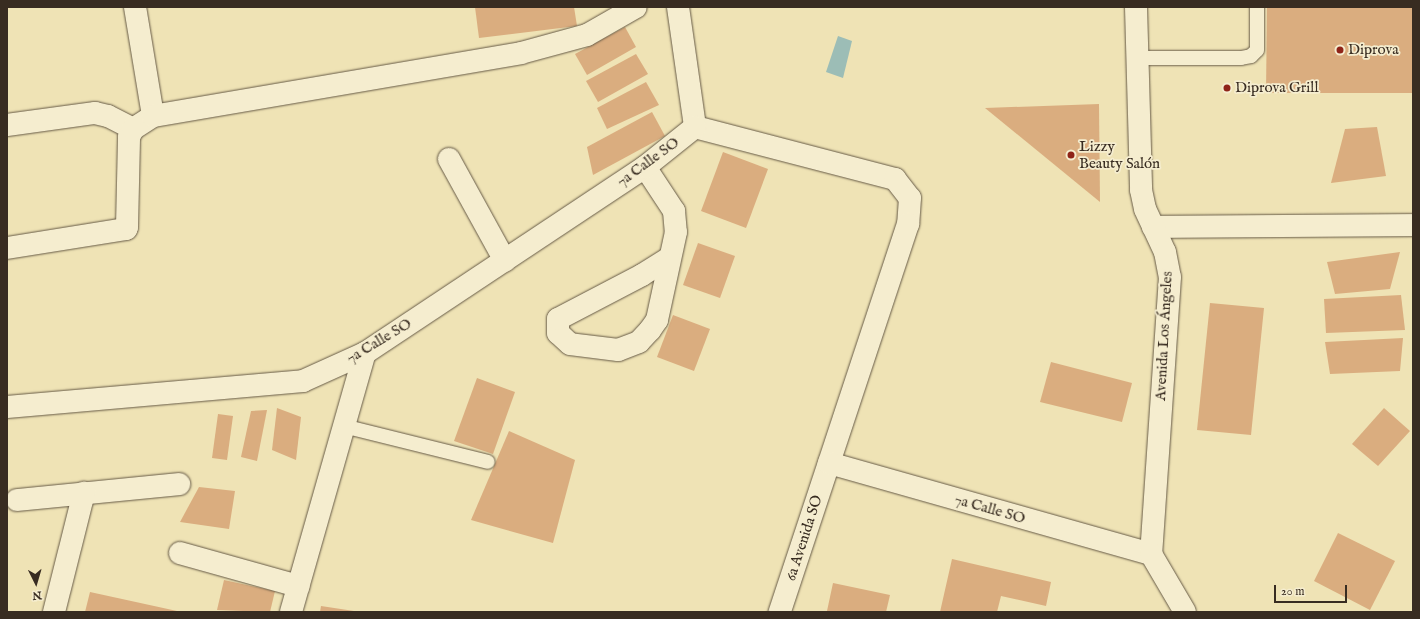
<!DOCTYPE html>
<meta charset="utf-8">
<style>
body{margin:0}
#map{position:relative;width:1420px;height:619px;overflow:hidden;background:#efe3b5;font-family:"IM FELL English",serif}
div>[style]{position:absolute}
.water>*{inset:0;background:#9cbdb6}
.building>*{inset:0;background:#daad7f}
.roads{filter:drop-shadow(0 0 1px #665a46) drop-shadow(0 0 1px #665a46)}
.service>*{height:14px;margin:-7px;padding:0 7px;transform-origin:7px;border-radius:7px;background:#f5edcf}
.minor>*{height:22px;margin:-11px;padding:0 11px;transform-origin:11px;border-radius:11px;background:#f5edcf}
.tertiary>*{height:22px;margin:-11px;padding:0 11px;transform-origin:11px;border-radius:11px;background:#f5edcf}
.dots>*{width:11px;height:11px;translate:-50% -50%;box-sizing:border-box;border:2px solid #f5edcf;border-radius:50%}
span{translate:-50% -50%;white-space:nowrap;text-align:center;line-height:1.15;-webkit-text-stroke:3.5px #f5edcf;paint-order:stroke}
.poi-label{font-size:15px;color:#382c21}
.left{translate:0 -50%;text-align:left}
.street-label{font-size:15px;color:#382c21}
.frame{position:absolute;inset:0;border:8px solid #382c21;pointer-events:none}
.north{position:absolute;left:16px;top:563px;width:40px;height:40px;-webkit-text-stroke:3px #f5edcf;paint-order:stroke;rotate:175deg;font-size:11px;font-weight:700;line-height:16px;text-align:center;color:#382c21}
.north::after{content:'';display:block;margin:auto;width:14px;height:18px;background:#382c21;clip-path:polygon(50% 0,100% 100%,50% 72%,0 100%)}
.scale{position:absolute;left:1274px;top:585px;width:73px;height:18px;box-sizing:border-box;border:2px solid #382c21;border-top:0;padding-left:5px;font-size:12px;line-height:14px;white-space:nowrap;color:#382c21;-webkit-text-stroke:3px #f5edcf;paint-order:stroke}
</style>
<div id="map">
<div class="water">
<i style="clip-path:polygon(838px 36px,852px 41px,843px 78px,826px 72px)"></i>
</div>
<div class="building">
<i style="clip-path:polygon(475px 7px,574px 7px,577px 26px,479px 38px)"></i>
<i style="clip-path:polygon(1267px 7px,1413px 7px,1413px 93px,1266px 93px)"></i>
<i style="clip-path:polygon(625px 27px,636px 47px,587px 75px,575px 54px)"></i>
<i style="clip-path:polygon(636px 54px,648px 74px,598px 102px,586px 81px)"></i>
<i style="clip-path:polygon(646px 82px,659px 105px,607px 129px,597px 108px)"></i>
<i style="clip-path:polygon(1099px 104px,1100px 202px,985px 108px)"></i>
<i style="clip-path:polygon(652px 112px,665px 136px,593px 175px,587px 147px)"></i>
<i style="clip-path:polygon(1377px 127px,1386px 176px,1331px 183px,1345px 129px)"></i>
<i style="clip-path:polygon(723px 152px,768px 169px,746px 228px,701px 211px)"></i>
<i style="clip-path:polygon(698px 243px,735px 256px,720px 298px,683px 285px)"></i>
<i style="clip-path:polygon(1400px 252px,1390px 289px,1335px 294px,1327px 262px)"></i>
<i style="clip-path:polygon(1401px 295px,1405px 330px,1326px 333px,1324px 299px)"></i>
<i style="clip-path:polygon(1210px 303px,1264px 308px,1251px 435px,1197px 430px)"></i>
<i style="clip-path:polygon(673px 315px,710px 329px,694px 371px,657px 357px)"></i>
<i style="clip-path:polygon(1403px 338px,1400px 371px,1330px 374px,1325px 342px)"></i>
<i style="clip-path:polygon(1051px 362px,1132px 383px,1122px 422px,1040px 402px)"></i>
<i style="clip-path:polygon(477px 378px,515px 392px,493px 454px,454px 441px)"></i>
<i style="clip-path:polygon(277px 408px,301px 417px,296px 460px,272px 450px)"></i>
<i style="clip-path:polygon(1384px 408px,1410px 431px,1378px 466px,1352px 444px)"></i>
<i style="clip-path:polygon(267px 410px,257px 461px,241px 457px,251px 411px)"></i>
<i style="clip-path:polygon(218px 414px,233px 416px,227px 460px,212px 458px)"></i>
<i style="clip-path:polygon(509px 431px,575px 460px,553px 543px,471px 520px)"></i>
<i style="clip-path:polygon(199px 487px,235px 491px,229px 529px,180px 522px)"></i>
<i style="clip-path:polygon(1338px 533px,1395px 561px,1370px 610px,1314px 581px)"></i>
<i style="clip-path:polygon(952px 559px,1051px 582px,1046px 606px,1001px 596px,997px 612px,940px 612px)"></i>
<i style="clip-path:polygon(224px 580px,275px 591px,270px 612px,217px 610px)"></i>
<i style="clip-path:polygon(833px 583px,890px 595px,886px 612px,827px 611px)"></i>
<i style="clip-path:polygon(90px 592px,177px 611px,177px 612px,85px 612px)"></i>
<i style="clip-path:polygon(321px 606px,354px 611px,354px 612px,320px 612px)"></i>
</div>
<div class="roads">
<div class="service">
<i style="left:1137px;top:58px;width:104px"></i>
<i style="left:1241px;top:58px;width:10px;rotate:-11deg"></i>
<i style="left:1251px;top:56px;width:8px;rotate:-45deg"></i>
<i style="left:1257px;top:50px;width:43px;rotate:-90deg"></i>
<i style="left:343px;top:426px;width:149px;rotate:13.9deg"></i>
</div>
<div class="minor">
<i style="left:135px;top:7px;width:110px;rotate:80.6deg"></i>
<i style="left:678px;top:7px;width:121px;rotate:81.9deg"></i>
<i style="left:695px;top:127px;width:207px;rotate:14.6deg"></i>
<i style="left:895px;top:179px;width:24px;rotate:52deg"></i>
<i style="left:910px;top:198px;width:26px;rotate:94deg"></i>
<i style="left:908px;top:224px;width:409px;rotate:108.3deg"></i>
<i style="left:7px;top:125px;width:89px;rotate:-7.8deg"></i>
<i style="left:95px;top:113px;width:13px;rotate:13deg"></i>
<i style="left:108px;top:116px;width:28px;rotate:27deg"></i>
<i style="left:449px;top:159px;width:116px;rotate:61.2deg"></i>
<i style="left:645px;top:167px;width:53px;rotate:56.6deg"></i>
<i style="left:674px;top:211px;width:21px;rotate:85deg"></i>
<i style="left:676px;top:232px;width:90px;rotate:102.2deg"></i>
<i style="left:657px;top:320px;width:12px;rotate:125deg"></i>
<i style="left:650px;top:330px;width:16px;rotate:133deg"></i>
<i style="left:639px;top:342px;width:22px;rotate:159deg"></i>
<i style="left:618px;top:350px;width:48px;rotate:-172.9deg"></i>
<i style="left:570px;top:344px;width:16px;rotate:-137deg"></i>
<i style="left:558px;top:333px;width:14px;rotate:-90deg"></i>
<i style="left:558px;top:319px;width:95px;rotate:-27.6deg"></i>
<i style="left:642px;top:275px;width:32px;rotate:-32deg"></i>
<i style="left:1153px;top:227px;width:260px;rotate:-0.4deg"></i>
<i style="left:7px;top:248px;width:121px;rotate:-9.1deg"></i>
<i style="left:126px;top:229px;width:2px;rotate:-63deg"></i>
<i style="left:127px;top:227px;width:90px;rotate:-88.7deg"></i>
<i style="left:129px;top:137px;width:9px;rotate:-63deg"></i>
<i style="left:133px;top:129px;width:24px;rotate:-33deg"></i>
<i style="left:153px;top:116px;width:373px;rotate:-9.7deg"></i>
<i style="left:521px;top:53px;width:68px;rotate:-15.3deg"></i>
<i style="left:587px;top:35px;width:56px;rotate:-29.7deg"></i>
<i style="left:7px;top:407px;width:297px;rotate:-5deg"></i>
<i style="left:303px;top:381px;width:68px;rotate:-24.3deg"></i>
<i style="left:365px;top:353px;width:336px;rotate:-33.6deg"></i>
<i style="left:645px;top:167px;width:64px;rotate:-38.7deg"></i>
<i style="left:829px;top:463px;width:335px;rotate:15.8deg"></i>
<i style="left:17px;top:500px;width:163px;rotate:-5.6deg"></i>
<i style="left:180px;top:553px;width:123px;rotate:15.6deg"></i>
<i style="left:54px;top:612px;width:123px;rotate:-75.9deg"></i>
<i style="left:291px;top:612px;width:269px;rotate:-74.1deg"></i>
</div>
<div class="tertiary">
<i style="left:1136px;top:7px;width:183px;rotate:88.4deg"></i>
<i style="left:1141px;top:190px;width:19px;rotate:78deg"></i>
<i style="left:1145px;top:209px;width:47px;rotate:65.1deg"></i>
<i style="left:1165px;top:252px;width:25px;rotate:79deg"></i>
<i style="left:1170px;top:277px;width:278px;rotate:93.9deg"></i>
<i style="left:1151px;top:554px;width:67px;rotate:59.6deg"></i>
</div>
</div>
<div class="dots">
<i style="left:1340px;top:50px;background:#8f2418"></i>
<i style="left:1227px;top:88px;background:#8f2418"></i>
<i style="left:1071px;top:155px;background:#8f2418"></i>
</div>
<div class="poi-label">
<span class="left" style="left:1348px;top:50px">Diprova</span>
<span class="left" style="left:1235px;top:88px">Diprova Grill</span>
<span class="left" style="left:1079px;top:155px">Lizzy<br>Beauty Salón</span>
</div>
<div class="street-label">
<span style="left:648px;top:162px;rotate:-36deg">7a Calle SO</span>
<span style="left:1164px;top:336px;rotate:-87deg">Avenida Los Ángeles</span>
<span style="left:379px;top:341px;rotate:-31deg">7a Calle SO</span>
<span style="left:990px;top:509px;rotate:16deg">7a Calle SO</span>
<span style="left:804px;top:538px;rotate:-72deg">6a Avenida SO</span>
</div>
<div class="frame"></div>
<div class="north">N</div>
<div class="scale">20 m</div>
</div>
